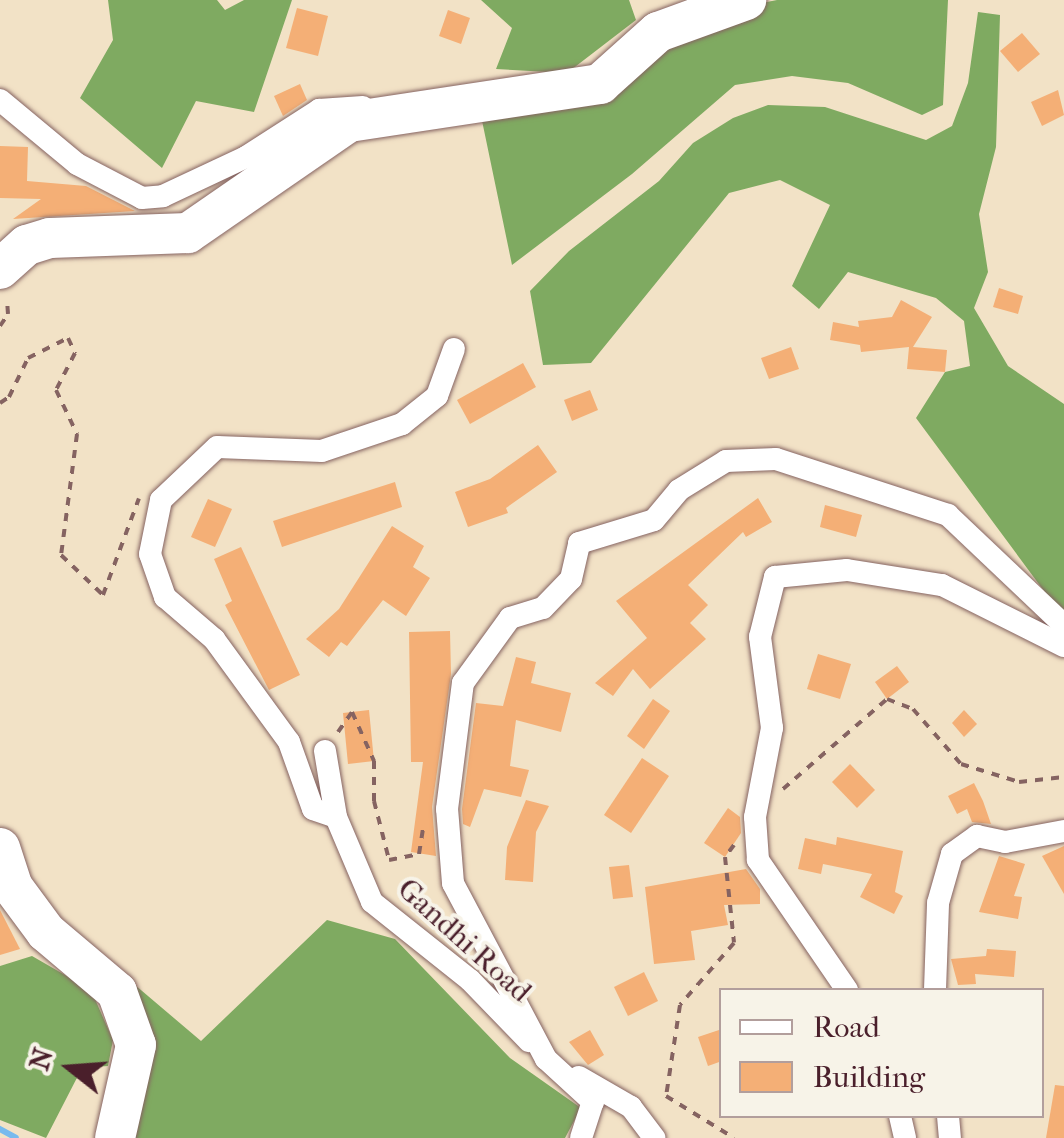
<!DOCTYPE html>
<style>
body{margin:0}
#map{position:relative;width:1064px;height:1138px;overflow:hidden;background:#f2e2c6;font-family:"IM FELL French Canon",serif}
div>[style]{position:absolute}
.forest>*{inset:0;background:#7faa61}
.stream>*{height:6px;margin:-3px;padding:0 3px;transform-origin:3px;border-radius:3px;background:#78baee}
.building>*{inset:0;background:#f4af76}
.path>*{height:4px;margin-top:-2px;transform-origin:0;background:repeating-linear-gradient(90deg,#856361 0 8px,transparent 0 16px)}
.roads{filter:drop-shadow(0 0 2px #856361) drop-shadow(0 0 2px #856361)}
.minor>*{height:22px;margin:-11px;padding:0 11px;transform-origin:11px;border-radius:11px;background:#fff}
.trunk>*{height:40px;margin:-20px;padding:0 20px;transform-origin:20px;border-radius:20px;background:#fff}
span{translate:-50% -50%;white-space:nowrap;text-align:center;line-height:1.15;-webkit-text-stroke:8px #f7f3e8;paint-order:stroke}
.street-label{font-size:30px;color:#4a1f2b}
.legend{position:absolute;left:719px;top:988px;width:325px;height:130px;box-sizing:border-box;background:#f7f3e8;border:2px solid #b29e9c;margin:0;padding:12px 18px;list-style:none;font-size:30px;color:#4a1f2b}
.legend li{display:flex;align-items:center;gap:20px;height:50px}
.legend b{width:50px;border:2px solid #b29e9c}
.north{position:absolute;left:20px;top:1018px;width:100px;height:100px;-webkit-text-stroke:8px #f7f3e8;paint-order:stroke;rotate:287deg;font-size:28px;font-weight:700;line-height:40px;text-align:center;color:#4a1f2b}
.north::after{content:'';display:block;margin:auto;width:35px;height:45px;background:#4a1f2b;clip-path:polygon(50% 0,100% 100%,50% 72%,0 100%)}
</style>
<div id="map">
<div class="forest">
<i style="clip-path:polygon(108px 0,217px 0,225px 10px,244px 0,292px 0,254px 112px,196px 101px,162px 168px,80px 98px,113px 40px)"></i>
<i style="clip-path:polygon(481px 0,629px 0,636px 20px,567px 73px,496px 69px,512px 28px)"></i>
<i style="clip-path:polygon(777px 0,948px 0,943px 105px,922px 115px,848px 83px,792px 76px,735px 85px,632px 174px,512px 265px,480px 111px,726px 10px)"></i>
<i style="clip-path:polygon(978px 12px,1000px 15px,996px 147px,979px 214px,988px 272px,974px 308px,1008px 366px,1064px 404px,1064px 618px,916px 418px,945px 372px,970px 366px,964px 321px,936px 298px,848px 272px,819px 309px,792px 286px,830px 205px,780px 180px,729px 193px,591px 363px,543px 365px,530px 291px,569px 251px,659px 181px,693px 143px,733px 118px,768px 105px,825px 107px,926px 140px,952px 126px,968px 83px)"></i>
<i style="clip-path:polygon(327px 920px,395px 939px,510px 1058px,581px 1108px,565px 1138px,126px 1138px,115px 968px,201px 1041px)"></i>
<i style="clip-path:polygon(32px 956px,91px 990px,113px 1040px,108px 1066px,82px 1068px,46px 1138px,0 1120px,0 966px)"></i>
</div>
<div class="stream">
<i style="left:0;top:1129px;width:18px;rotate:29deg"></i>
</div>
<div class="building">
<i style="clip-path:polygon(297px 8px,328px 16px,318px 56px,286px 48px)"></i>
<i style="clip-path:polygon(448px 10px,470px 18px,461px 44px,439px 36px)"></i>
<i style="clip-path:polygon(1022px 33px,1040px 54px,1018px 72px,1000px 51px)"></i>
<i style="clip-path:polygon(300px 84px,307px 100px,283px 116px,274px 96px)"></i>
<i style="clip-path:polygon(1058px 90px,1064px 115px,1042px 126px,1031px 102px)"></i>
<i style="clip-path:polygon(0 146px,28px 147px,27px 181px,86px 186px,135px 211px,13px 219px,41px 199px,0 198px)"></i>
<i style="clip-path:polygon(999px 288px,1023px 296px,1018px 314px,993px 307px)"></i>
<i style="clip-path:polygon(901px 300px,932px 317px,913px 347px,947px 350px,945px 372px,907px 369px,909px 347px,861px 352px,860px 345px,830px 340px,833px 322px,859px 327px,858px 321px,892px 317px)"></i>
<i style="clip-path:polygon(791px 347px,799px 369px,769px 379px,761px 358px)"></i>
<i style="clip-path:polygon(523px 363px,536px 387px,470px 424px,457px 400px)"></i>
<i style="clip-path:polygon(590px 390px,598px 410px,572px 421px,564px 400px)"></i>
<i style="clip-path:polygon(538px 445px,557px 472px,506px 508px,508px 513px,468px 527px,455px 492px,490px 479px)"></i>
<i style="clip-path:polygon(395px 482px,402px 507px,282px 547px,273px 521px)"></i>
<i style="clip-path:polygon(758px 498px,772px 522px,746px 537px,743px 532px,688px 585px,708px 605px,690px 623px,706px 639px,650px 689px,633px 669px,613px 696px,595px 683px,647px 638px,616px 601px)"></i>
<i style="clip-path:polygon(208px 499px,232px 509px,215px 547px,191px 537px)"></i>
<i style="clip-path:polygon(825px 505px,862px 515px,856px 537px,820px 527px)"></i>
<i style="clip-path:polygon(392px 526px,424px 546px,413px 567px,430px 578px,406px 616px,383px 600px,347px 646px,341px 642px,329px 657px,306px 639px,339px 609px)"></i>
<i style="clip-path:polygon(241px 547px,300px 675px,269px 690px,225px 605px,232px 601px,214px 559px)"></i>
<i style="clip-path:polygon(450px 631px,451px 674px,432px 807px,436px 856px,411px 852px,423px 762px,411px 762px,409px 632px)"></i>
<i style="clip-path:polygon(818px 654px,851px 664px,840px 699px,807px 689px)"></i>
<i style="clip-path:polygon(516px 657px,536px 662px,531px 683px,571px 693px,561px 732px,516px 720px,510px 766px,529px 770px,521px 797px,484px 789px,470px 827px,463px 824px,462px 809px,476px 703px,503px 706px)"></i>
<i style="clip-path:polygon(897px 666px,909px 682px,887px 699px,875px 682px)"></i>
<i style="clip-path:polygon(653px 699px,670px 711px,644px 749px,627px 736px)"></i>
<i style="clip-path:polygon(369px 710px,374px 761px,348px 764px,343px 713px)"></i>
<i style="clip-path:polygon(964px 710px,977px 724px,964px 737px,952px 723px)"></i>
<i style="clip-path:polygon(642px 758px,669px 776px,631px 833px,604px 815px)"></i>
<i style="clip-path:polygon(850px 764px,875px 790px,857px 808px,832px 782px)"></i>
<i style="clip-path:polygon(974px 783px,983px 801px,991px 824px,972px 822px,967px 809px,957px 814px,948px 796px)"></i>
<i style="clip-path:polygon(526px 800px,549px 806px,536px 832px,533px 882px,505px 880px,507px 847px)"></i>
<i style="clip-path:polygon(728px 808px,740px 817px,741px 833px,725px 857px,704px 843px)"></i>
<i style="clip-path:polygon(837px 837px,903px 851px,895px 892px,903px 896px,894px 914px,860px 897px,872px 874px,823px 864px,821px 874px,798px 869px,805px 838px,836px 845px)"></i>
<i style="clip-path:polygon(1064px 846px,1064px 894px,1042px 856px)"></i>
<i style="clip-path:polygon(999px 856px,1025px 864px,1014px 896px,1022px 897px,1018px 919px,979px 912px)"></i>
<i style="clip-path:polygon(629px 865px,633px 897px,613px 899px,609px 867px)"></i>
<i style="clip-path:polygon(746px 869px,760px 889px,760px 904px,724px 905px,728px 925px,691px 931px,695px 960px,654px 964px,645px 887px)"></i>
<i style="clip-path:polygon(0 910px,20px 949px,0 955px)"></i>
<i style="clip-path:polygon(987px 949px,1016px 951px,1014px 977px,975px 974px,976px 984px,958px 985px,951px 959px,986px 956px)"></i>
<i style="clip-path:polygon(644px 972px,658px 1001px,628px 1016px,614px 987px)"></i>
<i style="clip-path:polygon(722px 1029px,722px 1061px,708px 1066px,698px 1037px)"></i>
<i style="clip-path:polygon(590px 1030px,604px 1055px,588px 1065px,569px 1042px)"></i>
<i style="clip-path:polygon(1055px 1085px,1064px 1086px,1064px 1138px,1046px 1138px)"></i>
</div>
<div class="path">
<i style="left:0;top:326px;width:14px;rotate:-56deg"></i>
<i style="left:8px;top:314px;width:16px;rotate:-94deg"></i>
<i style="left:0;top:403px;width:11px;rotate:-34deg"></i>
<i style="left:9px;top:397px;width:43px;rotate:-64deg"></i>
<i style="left:28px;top:358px;width:45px;rotate:-26.6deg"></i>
<i style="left:68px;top:338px;width:17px;rotate:65deg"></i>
<i style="left:75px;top:353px;width:42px;rotate:117.2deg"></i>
<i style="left:56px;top:390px;width:49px;rotate:64.5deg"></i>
<i style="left:77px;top:434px;width:122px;rotate:97.5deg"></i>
<i style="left:61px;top:555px;width:58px;rotate:43.6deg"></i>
<i style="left:103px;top:595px;width:103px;rotate:-69.6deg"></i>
<i style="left:338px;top:732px;width:24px;rotate:-55deg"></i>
<i style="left:352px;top:712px;width:54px;rotate:65.8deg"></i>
<i style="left:374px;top:761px;width:40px;rotate:90deg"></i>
<i style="left:374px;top:801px;width:61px;rotate:75.7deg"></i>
<i style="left:389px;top:860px;width:31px;rotate:-11deg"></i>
<i style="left:419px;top:854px;width:31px;rotate:-81deg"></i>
<i style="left:783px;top:789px;width:138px;rotate:-40.9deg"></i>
<i style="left:887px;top:699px;width:28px;rotate:21deg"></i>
<i style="left:913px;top:709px;width:73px;rotate:48.9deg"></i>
<i style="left:961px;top:764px;width:61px;rotate:17.2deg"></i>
<i style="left:1019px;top:782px;width:45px;rotate:-6.3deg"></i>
<i style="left:734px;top:845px;width:15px;rotate:127deg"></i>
<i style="left:725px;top:857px;width:86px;rotate:84deg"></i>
<i style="left:734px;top:943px;width:82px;rotate:131.1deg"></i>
<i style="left:680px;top:1005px;width:92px;rotate:98.7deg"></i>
<i style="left:666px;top:1096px;width:80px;rotate:31.7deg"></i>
</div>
<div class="roads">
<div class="minor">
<i style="left:0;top:100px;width:100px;rotate:39.7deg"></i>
<i style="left:77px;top:164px;width:73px;rotate:27.6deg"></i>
<i style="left:142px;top:198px;width:21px;rotate:-5deg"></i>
<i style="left:163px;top:196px;width:92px;rotate:-25.2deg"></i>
<i style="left:246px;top:157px;width:87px;rotate:-32.8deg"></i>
<i style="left:319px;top:110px;width:44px;rotate:-3.9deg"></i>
<i style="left:454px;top:349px;width:50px;rotate:109.9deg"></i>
<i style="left:437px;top:396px;width:45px;rotate:141.3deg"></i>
<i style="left:402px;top:424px;width:84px;rotate:161.4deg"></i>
<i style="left:322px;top:451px;width:105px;rotate:-177.8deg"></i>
<i style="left:217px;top:447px;width:77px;rotate:136.6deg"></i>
<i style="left:161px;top:500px;width:55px;rotate:101.5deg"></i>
<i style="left:150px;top:554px;width:46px;rotate:70.8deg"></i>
<i style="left:165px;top:597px;width:65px;rotate:40.6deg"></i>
<i style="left:214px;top:639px;width:127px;rotate:53.9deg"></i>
<i style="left:289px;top:742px;width:71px;rotate:70.3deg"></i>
<i style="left:313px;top:809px;width:24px;rotate:19deg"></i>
<i style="left:336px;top:817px;width:92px;rotate:67deg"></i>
<i style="left:372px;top:902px;width:125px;rotate:38.5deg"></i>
<i style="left:470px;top:980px;width:85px;rotate:46deg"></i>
<i style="left:325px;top:751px;width:67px;rotate:80.5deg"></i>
<i style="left:847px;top:990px;width:158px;rotate:-124.4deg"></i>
<i style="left:758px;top:860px;width:43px;rotate:-94deg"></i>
<i style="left:755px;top:817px;width:91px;rotate:-79.2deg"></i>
<i style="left:772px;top:728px;width:92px;rotate:-97.5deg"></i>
<i style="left:760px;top:637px;width:62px;rotate:-76deg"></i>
<i style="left:775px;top:577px;width:72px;rotate:-5.6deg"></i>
<i style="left:847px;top:570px;width:96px;rotate:9deg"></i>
<i style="left:942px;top:585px;width:136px;rotate:26.6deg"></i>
<i style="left:935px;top:990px;width:87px;rotate:-88deg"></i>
<i style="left:938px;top:903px;width:51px;rotate:-74.1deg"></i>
<i style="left:952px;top:854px;width:31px;rotate:-36deg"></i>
<i style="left:977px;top:836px;width:29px;rotate:12deg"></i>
<i style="left:1005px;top:842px;width:60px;rotate:-10.6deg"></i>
<i style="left:579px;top:1077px;width:60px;rotate:30deg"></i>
<i style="left:631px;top:1107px;width:39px;rotate:53deg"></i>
<i style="left:900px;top:1116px;width:23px;rotate:77deg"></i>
<i style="left:948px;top:1116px;width:22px;rotate:85deg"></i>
<i style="left:581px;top:1138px;width:38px;rotate:-72deg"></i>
<i style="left:593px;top:1102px;width:64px;rotate:-137.5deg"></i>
<i style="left:546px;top:1059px;width:199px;rotate:-117.9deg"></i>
<i style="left:453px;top:883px;width:74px;rotate:-94.6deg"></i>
<i style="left:447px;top:809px;width:127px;rotate:-82.8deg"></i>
<i style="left:463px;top:683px;width:80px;rotate:-54.1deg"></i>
<i style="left:510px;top:618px;width:34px;rotate:-17deg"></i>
<i style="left:543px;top:608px;width:40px;rotate:-46deg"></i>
<i style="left:571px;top:579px;width:37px;rotate:-77deg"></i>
<i style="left:579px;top:543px;width:78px;rotate:-17deg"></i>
<i style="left:654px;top:520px;width:39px;rotate:-50deg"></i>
<i style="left:679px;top:490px;width:55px;rotate:-31.7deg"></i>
<i style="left:726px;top:461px;width:50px;rotate:-2.3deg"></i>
<i style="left:776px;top:459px;width:181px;rotate:18deg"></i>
<i style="left:948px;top:515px;width:160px;rotate:43.5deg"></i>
</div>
<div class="trunk">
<i style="left:0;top:269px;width:36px;rotate:-42deg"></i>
<i style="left:27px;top:245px;width:24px;rotate:-17deg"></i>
<i style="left:50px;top:238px;width:138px;rotate:-2.1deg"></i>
<i style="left:188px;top:233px;width:196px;rotate:-34.6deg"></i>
<i style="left:349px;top:122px;width:254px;rotate:-8.6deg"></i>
<i style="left:600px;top:84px;width:78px;rotate:-41.9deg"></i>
<i style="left:658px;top:32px;width:94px;rotate:-20deg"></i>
<i style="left:0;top:848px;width:40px;rotate:72deg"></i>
<i style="left:12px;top:886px;width:57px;rotate:53.5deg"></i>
<i style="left:46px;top:932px;width:93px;rotate:40.2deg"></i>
<i style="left:117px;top:992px;width:56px;rotate:70.3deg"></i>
<i style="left:136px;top:1045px;width:95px;rotate:102.7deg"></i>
</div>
</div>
<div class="street-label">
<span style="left:464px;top:941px;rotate:42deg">Gandhi Road</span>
</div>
<ul class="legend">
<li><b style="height:12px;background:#fff"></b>Road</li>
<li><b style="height:28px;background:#f4af76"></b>Building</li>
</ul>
<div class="north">N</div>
</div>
